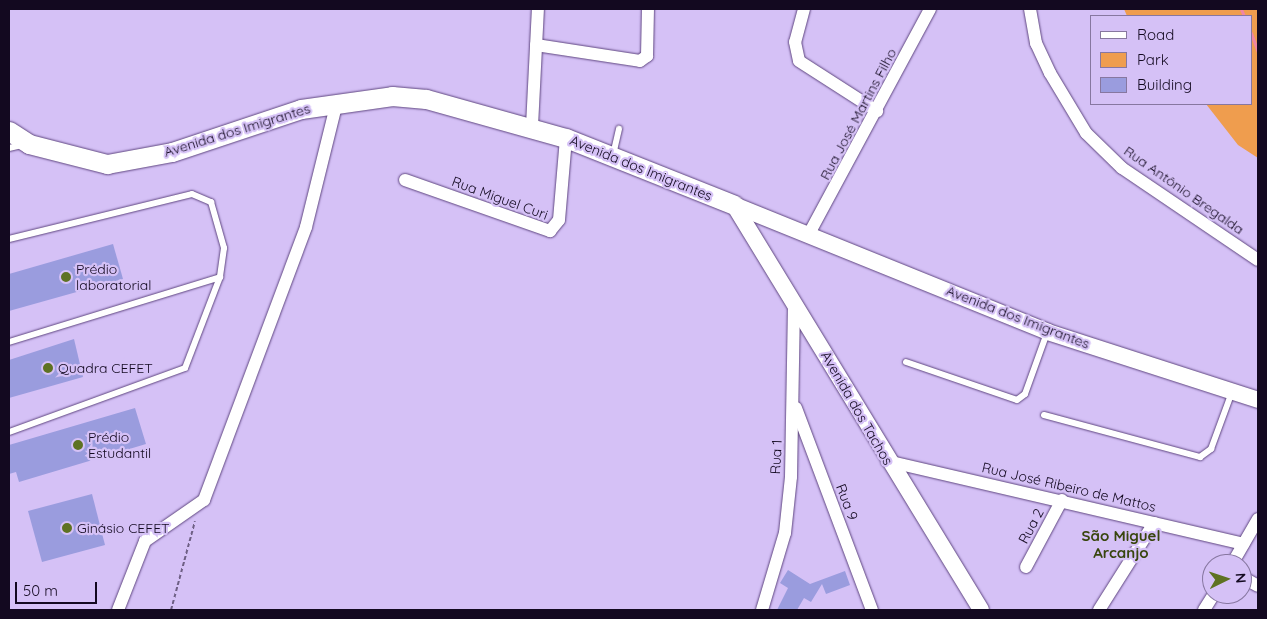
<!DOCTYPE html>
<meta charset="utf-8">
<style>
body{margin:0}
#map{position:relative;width:1267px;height:619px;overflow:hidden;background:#d5c1f6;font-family:Quicksand,sans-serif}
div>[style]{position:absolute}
.green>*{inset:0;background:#ef9d4e}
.stream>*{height:3px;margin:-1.5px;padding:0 1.5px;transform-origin:1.5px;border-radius:1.5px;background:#f185a4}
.building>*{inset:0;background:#9a9cde}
.path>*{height:2px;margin-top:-1px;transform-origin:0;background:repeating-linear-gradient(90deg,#6e5f84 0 4px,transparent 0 6.5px)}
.roads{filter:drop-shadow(0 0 1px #5f4680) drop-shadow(0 0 1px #5f4680)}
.service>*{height:6px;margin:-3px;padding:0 3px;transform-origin:3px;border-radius:3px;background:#fff}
.minor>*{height:12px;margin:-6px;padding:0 6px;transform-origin:6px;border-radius:6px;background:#fff}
.tertiary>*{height:16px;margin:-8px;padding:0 8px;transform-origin:8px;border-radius:8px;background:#fff}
.secondary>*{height:19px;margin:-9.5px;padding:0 9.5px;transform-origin:9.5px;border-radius:9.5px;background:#fff}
.dots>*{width:14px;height:14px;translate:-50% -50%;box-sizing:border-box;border:2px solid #d5c1f6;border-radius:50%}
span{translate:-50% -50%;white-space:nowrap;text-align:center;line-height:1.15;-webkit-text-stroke:4.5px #d5c1f6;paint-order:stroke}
.street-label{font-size:14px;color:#130920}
.poi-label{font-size:14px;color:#130920}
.left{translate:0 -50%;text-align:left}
.neighbourhood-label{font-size:15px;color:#38450d;font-weight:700}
.frame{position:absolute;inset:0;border:10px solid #130920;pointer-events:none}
.legend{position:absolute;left:1090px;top:15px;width:162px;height:90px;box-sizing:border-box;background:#d5c1f6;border:1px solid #8777a0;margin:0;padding:6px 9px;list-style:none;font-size:15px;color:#130920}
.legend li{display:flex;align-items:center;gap:10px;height:25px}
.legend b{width:25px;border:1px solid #8777a0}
.north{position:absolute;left:1202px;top:554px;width:50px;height:50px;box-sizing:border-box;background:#d5c1f6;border:1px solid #8777a0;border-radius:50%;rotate:86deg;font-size:14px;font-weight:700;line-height:20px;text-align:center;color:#130920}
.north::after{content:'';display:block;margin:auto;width:18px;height:22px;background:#5e7222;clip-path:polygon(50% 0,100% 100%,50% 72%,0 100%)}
.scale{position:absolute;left:15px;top:582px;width:82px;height:22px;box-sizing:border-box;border:2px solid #130920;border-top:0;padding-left:6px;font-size:15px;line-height:18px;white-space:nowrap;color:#130920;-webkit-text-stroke:4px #d5c1f6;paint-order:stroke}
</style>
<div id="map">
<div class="green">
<i style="clip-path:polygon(1124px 9px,1258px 9px,1258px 158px,1238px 145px,1206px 104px,1251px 104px,1251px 16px,1127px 16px)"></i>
</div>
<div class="stream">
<i style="left:1241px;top:9px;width:8px;rotate:67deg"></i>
<i style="left:1251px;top:33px;width:20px;rotate:70deg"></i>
</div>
<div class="building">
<i style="clip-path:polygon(113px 244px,123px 279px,9px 311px,9px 274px)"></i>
<i style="clip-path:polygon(74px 339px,83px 377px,9px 398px,9px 360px)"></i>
<i style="clip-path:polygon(135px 408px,146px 444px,19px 482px,16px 472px,9px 474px,9px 445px)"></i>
<i style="clip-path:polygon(92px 494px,105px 545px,42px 562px,28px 511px)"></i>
<i style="clip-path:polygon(788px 570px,810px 584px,845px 571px,850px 585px,826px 594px,822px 584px,811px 602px,804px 598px,797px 610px,777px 610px,788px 588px,780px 583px)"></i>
</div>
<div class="path">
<i style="left:171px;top:610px;width:92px;rotate:-74.9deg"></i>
</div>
<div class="roads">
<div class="service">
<i style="left:9px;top:148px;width:13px;rotate:-13deg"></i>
<i style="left:613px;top:155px;width:27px;rotate:-77deg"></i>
<i style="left:9px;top:239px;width:188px;rotate:-13.8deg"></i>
<i style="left:192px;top:194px;width:21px;rotate:23deg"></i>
<i style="left:211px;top:202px;width:48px;rotate:74.2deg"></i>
<i style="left:224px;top:248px;width:29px;rotate:98deg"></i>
<i style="left:220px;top:277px;width:97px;rotate:111deg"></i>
<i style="left:185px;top:368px;width:187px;rotate:160deg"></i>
<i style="left:9px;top:342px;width:221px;rotate:-17.1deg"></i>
<i style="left:906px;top:362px;width:117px;rotate:18.9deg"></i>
<i style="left:1017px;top:400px;width:10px;rotate:-37deg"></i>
<i style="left:1025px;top:394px;width:65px;rotate:-70.2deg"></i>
<i style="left:1044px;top:415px;width:162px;rotate:15.1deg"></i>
<i style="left:1200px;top:457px;width:14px;rotate:-36deg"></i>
<i style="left:1211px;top:449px;width:61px;rotate:-69.8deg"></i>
</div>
<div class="minor">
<i style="left:804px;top:9px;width:34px;rotate:105deg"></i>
<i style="left:795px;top:42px;width:19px;rotate:78deg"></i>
<i style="left:799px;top:61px;width:93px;rotate:32.7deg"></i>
<i style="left:1030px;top:9px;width:35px;rotate:80deg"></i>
<i style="left:1036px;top:43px;width:33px;rotate:65deg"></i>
<i style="left:1050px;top:73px;width:70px;rotate:59deg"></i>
<i style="left:1086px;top:133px;width:50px;rotate:44.2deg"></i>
<i style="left:1122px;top:168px;width:164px;rotate:34.1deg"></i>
<i style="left:536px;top:45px;width:105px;rotate:8.7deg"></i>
<i style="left:640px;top:61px;width:9px;rotate:-36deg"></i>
<i style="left:647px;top:56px;width:47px;rotate:-88.8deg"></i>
<i style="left:532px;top:126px;width:117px;rotate:-87.1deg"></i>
<i style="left:405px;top:180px;width:154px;rotate:19.4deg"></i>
<i style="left:550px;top:231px;width:14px;rotate:-51deg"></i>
<i style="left:559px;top:220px;width:82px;rotate:-85.1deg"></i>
<i style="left:810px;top:232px;width:253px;rotate:-61.7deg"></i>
<i style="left:796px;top:408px;width:216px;rotate:69.4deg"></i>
<i style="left:887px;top:461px;width:366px;rotate:13.1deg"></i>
<i style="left:1232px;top:564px;width:52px;rotate:-60deg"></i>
<i style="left:1026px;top:567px;width:76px;rotate:-61.8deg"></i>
<i style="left:1242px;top:577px;width:18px;rotate:29deg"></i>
<i style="left:118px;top:610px;width:74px;rotate:-68.6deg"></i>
<i style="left:145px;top:541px;width:72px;rotate:-34.8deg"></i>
<i style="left:204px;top:500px;width:291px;rotate:-69.5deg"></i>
<i style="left:306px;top:227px;width:129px;rotate:-76.1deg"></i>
<i style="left:762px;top:610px;width:80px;rotate:-73.4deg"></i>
<i style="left:785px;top:533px;width:56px;rotate:-83.9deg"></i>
<i style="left:791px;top:477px;width:173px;rotate:-89deg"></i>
<i style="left:1099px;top:610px;width:103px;rotate:-57.7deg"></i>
<i style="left:1204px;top:610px;width:19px;rotate:-58deg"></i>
</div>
<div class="tertiary">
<i style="left:734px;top:205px;width:339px;rotate:22deg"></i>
<i style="left:1048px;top:332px;width:221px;rotate:17.9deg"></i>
<i style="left:734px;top:205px;width:474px;rotate:58.6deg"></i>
</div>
<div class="secondary">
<i style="left:9px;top:131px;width:24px;rotate:33deg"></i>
<i style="left:29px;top:144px;width:81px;rotate:14.4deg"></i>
<i style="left:107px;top:164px;width:66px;rotate:-10.5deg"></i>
<i style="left:172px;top:152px;width:136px;rotate:-18.4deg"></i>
<i style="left:301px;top:109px;width:92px;rotate:-8.1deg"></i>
<i style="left:392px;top:96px;width:34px;rotate:5deg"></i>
<i style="left:426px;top:99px;width:145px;rotate:15.6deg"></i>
<i style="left:566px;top:138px;width:181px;rotate:21.7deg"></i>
</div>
</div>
<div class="dots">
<i style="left:66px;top:277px;background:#5e7222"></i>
<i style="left:48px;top:368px;background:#5e7222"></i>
<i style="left:78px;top:445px;background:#5e7222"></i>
<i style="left:67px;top:528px;background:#5e7222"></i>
</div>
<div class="street-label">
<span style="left:858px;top:114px;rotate:-62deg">Rua José Martins Filho</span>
<span style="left:237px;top:130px;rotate:-17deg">Avenida dos Imigrantes</span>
<span style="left:641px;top:168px;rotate:22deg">Avenida dos Imigrantes</span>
<span style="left:1184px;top:190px;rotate:35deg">Rua Antônio Bregalda</span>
<span style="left:500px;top:198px;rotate:20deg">Rua Miguel Curi</span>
<span style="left:1018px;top:317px;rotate:21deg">Avenida dos Imigrantes</span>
<span style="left:857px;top:408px;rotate:60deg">Avenida dos Tachos</span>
<span style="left:776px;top:457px;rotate:-87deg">Rua 1</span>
<span style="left:1069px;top:487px;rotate:13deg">Rua José Ribeiro de Mattos</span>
<span style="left:847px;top:502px;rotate:69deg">Rua 9</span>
<span style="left:1031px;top:526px;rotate:-62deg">Rua 2</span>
</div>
<div class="poi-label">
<span class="left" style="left:76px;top:277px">Prédio<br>laboratorial</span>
<span class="left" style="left:58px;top:368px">Quadra CEFET</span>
<span class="left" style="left:88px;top:445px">Prédio<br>Estudantil</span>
<span class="left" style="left:77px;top:528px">Ginásio CEFET</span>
</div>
<div class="neighbourhood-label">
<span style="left:1121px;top:544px">São Miguel<br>Arcanjo</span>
</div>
<div class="frame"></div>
<ul class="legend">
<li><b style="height:6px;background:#fff"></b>Road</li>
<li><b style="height:14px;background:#ef9d4e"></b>Park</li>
<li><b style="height:14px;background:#9a9cde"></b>Building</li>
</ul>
<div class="north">N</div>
<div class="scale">50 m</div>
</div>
